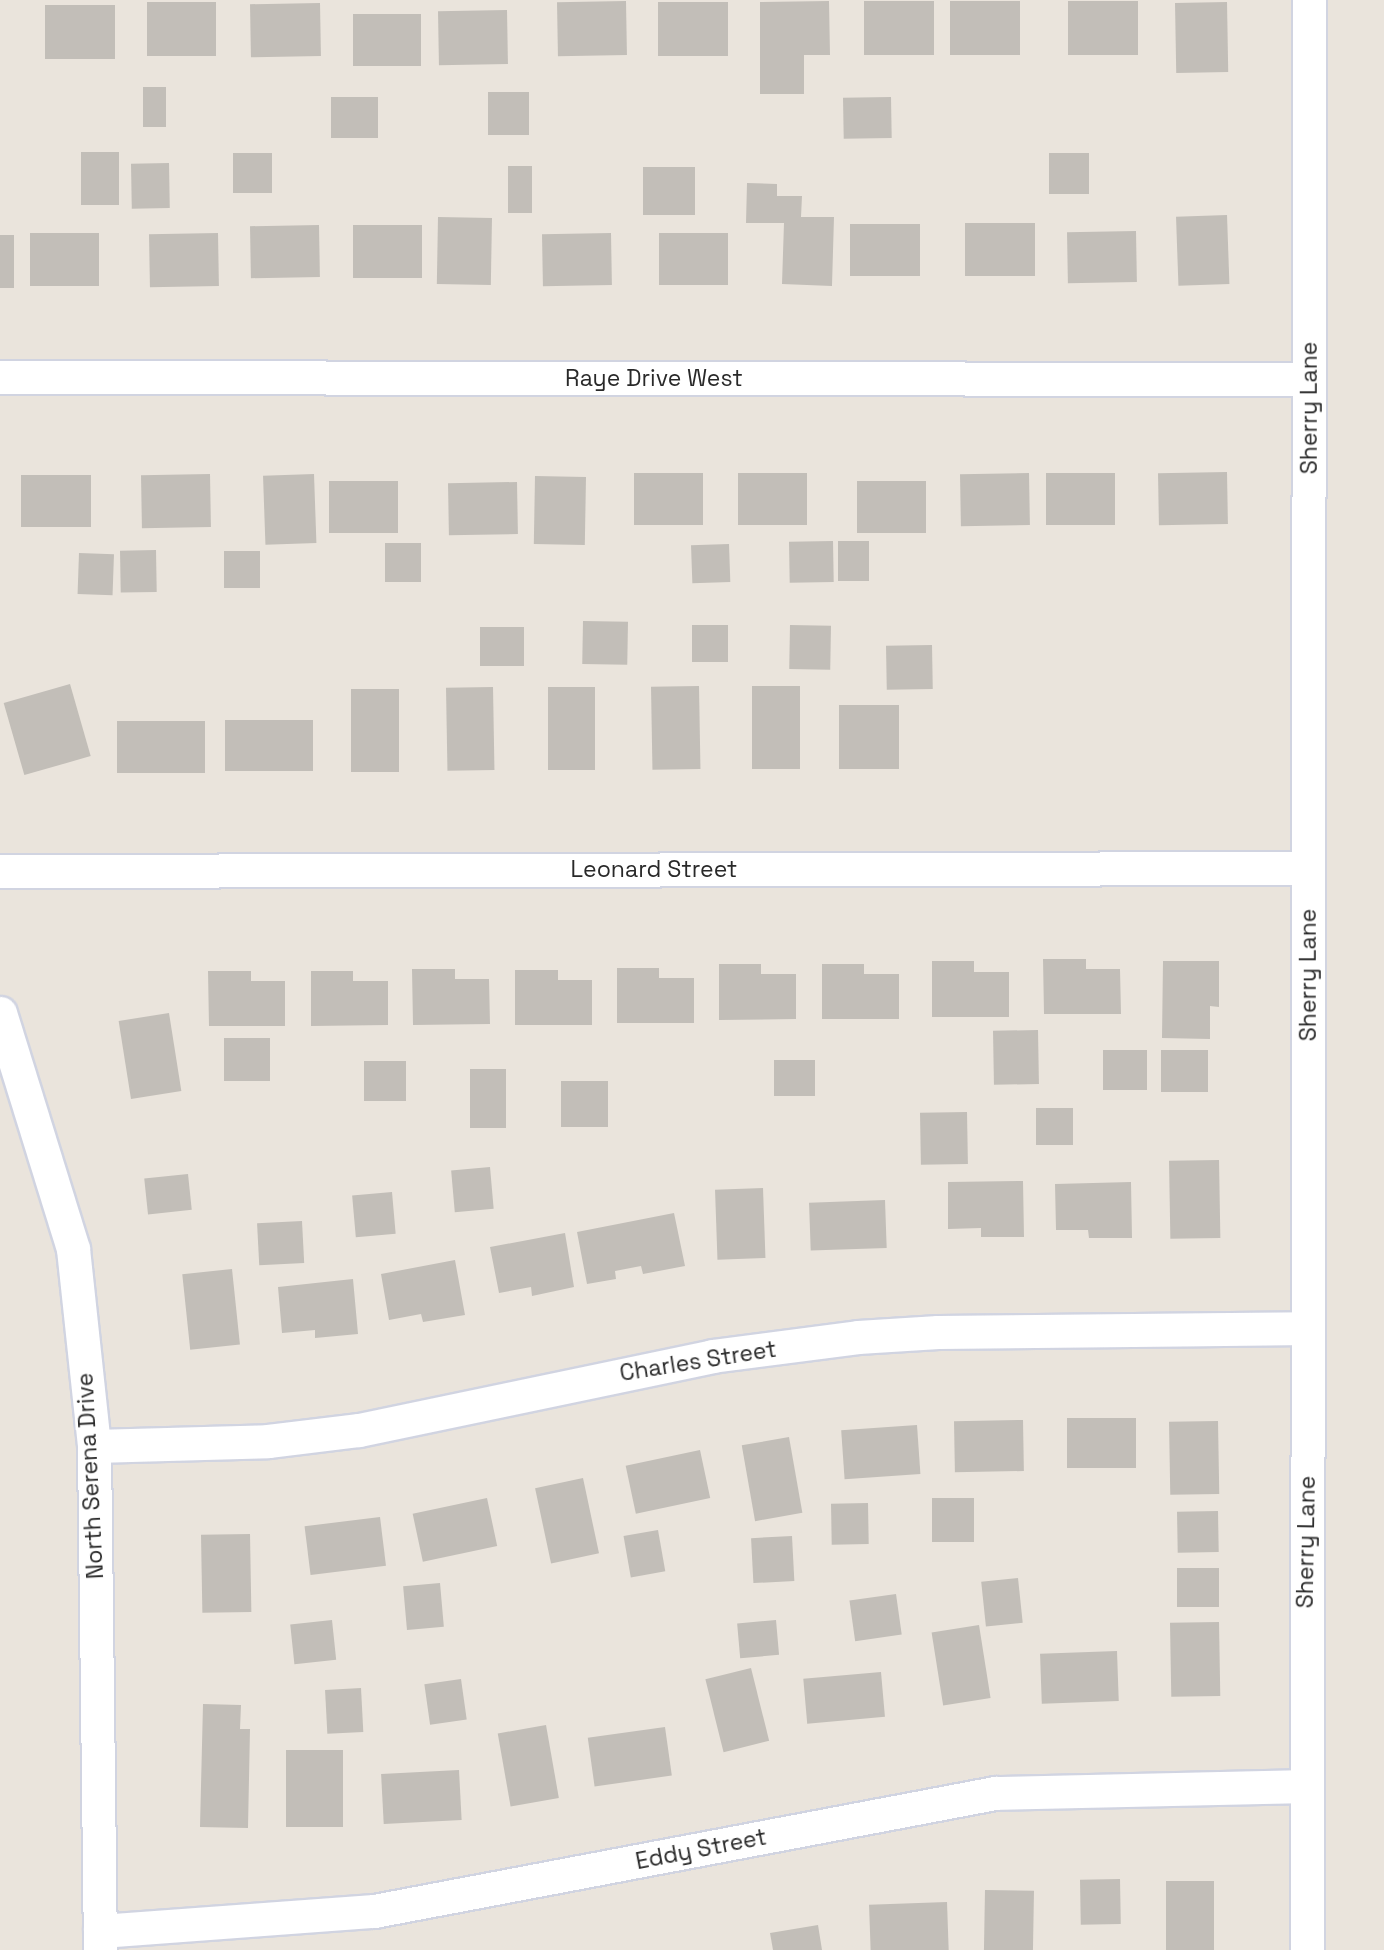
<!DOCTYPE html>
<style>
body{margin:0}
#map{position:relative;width:1384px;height:1950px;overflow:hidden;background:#eae4dc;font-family:"Space Grotesk",sans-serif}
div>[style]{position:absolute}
.building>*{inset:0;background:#c2beb8;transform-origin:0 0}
.roads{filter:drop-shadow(2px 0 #d1d4e1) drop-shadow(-2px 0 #d1d4e1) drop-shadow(0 2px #d1d4e1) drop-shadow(0 -2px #d1d4e1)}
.street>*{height:33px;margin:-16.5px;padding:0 16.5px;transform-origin:16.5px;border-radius:16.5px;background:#fff}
span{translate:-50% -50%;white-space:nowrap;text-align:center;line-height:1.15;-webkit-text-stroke:5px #fff;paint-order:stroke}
.street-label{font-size:23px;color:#292929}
</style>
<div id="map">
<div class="building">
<div style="left:626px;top:1px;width:54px;height:69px;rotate:89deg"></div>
<div style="clip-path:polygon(829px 1px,830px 55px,804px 55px,804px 94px,760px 94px,760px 2px)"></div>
<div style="left:934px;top:1px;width:54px;height:70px;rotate:90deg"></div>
<div style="left:1020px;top:1px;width:54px;height:70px;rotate:90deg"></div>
<div style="left:1138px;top:1px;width:54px;height:70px;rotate:90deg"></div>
<div style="left:147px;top:2px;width:69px;height:54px"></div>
<div style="left:658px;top:2px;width:70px;height:54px"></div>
<div style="left:1227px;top:2px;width:70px;height:52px;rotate:89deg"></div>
<div style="left:320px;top:3px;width:53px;height:70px;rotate:89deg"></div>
<div style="left:45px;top:5px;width:70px;height:54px"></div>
<div style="left:507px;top:10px;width:54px;height:69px;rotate:89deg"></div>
<div style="left:353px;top:14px;width:68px;height:52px"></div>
<div style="left:143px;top:87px;width:23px;height:40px"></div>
<div style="left:488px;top:92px;width:41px;height:43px"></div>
<div style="left:331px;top:97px;width:47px;height:41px"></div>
<div style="left:891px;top:97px;width:41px;height:48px;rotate:89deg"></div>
<div style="left:81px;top:152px;width:38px;height:53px"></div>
<div style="left:233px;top:153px;width:39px;height:40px"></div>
<div style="left:1049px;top:153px;width:40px;height:41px"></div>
<div style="left:169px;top:163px;width:45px;height:38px;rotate:89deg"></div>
<div style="left:508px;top:166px;width:24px;height:47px"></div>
<div style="left:643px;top:167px;width:52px;height:48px"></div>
<div style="clip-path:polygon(747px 183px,777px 184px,777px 196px,802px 196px,801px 217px,834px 217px,832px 286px,782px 284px,784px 223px,746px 223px)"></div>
<div style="left:1227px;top:215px;width:69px;height:51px;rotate:88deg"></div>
<div style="left:438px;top:217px;width:54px;height:67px;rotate:1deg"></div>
<div style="left:1035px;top:223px;width:53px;height:70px;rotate:90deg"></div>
<div style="left:920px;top:224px;width:52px;height:70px;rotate:90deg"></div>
<div style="left:319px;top:225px;width:52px;height:69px;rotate:89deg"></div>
<div style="left:422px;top:225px;width:53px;height:69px;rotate:90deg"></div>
<div style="left:1136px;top:231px;width:51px;height:69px;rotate:89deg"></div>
<div style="left:99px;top:233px;width:53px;height:69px;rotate:90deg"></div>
<div style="left:218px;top:233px;width:53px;height:69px;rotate:89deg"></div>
<div style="left:611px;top:233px;width:52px;height:69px;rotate:89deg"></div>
<div style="left:659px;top:233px;width:69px;height:52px"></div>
<div style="left:0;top:235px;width:14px;height:53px"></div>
<div style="left:1227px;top:472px;width:52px;height:69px;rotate:89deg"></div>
<div style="left:634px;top:473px;width:69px;height:52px"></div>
<div style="left:738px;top:473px;width:69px;height:52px"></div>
<div style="left:1029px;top:473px;width:52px;height:69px;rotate:89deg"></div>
<div style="left:1046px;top:473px;width:69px;height:52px"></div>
<div style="left:210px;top:474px;width:53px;height:69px;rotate:89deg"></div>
<div style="left:314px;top:474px;width:69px;height:51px;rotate:88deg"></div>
<div style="left:91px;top:475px;width:52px;height:70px;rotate:90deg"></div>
<div style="left:535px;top:476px;width:51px;height:68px;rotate:1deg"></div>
<div style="left:398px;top:481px;width:52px;height:69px;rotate:90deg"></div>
<div style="left:926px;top:481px;width:52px;height:69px;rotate:90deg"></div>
<div style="left:517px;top:482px;width:52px;height:69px;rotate:89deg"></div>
<div style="left:833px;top:541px;width:41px;height:44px;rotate:89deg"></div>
<div style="left:869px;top:541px;width:40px;height:31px;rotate:90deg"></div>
<div style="left:385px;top:543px;width:36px;height:39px"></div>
<div style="left:729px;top:544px;width:38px;height:38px;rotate:88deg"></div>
<div style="left:156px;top:550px;width:42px;height:36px;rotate:89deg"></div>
<div style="left:224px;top:551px;width:36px;height:37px"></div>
<div style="left:79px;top:553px;width:35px;height:41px;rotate:2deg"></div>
<div style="left:583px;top:621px;width:45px;height:43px;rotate:1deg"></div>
<div style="left:728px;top:625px;width:37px;height:36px;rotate:90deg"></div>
<div style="left:790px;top:625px;width:41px;height:44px;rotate:1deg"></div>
<div style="left:524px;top:627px;width:39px;height:44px;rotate:90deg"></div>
<div style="left:932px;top:645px;width:44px;height:46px;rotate:89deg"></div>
<div style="left:70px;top:684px;width:75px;height:69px;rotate:74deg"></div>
<div style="left:699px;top:686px;width:83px;height:48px;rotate:89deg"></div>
<div style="left:752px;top:686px;width:48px;height:83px"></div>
<div style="left:493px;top:687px;width:83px;height:47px;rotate:89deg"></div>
<div style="left:548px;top:687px;width:47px;height:83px"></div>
<div style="left:351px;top:689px;width:48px;height:83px"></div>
<div style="left:899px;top:705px;width:64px;height:60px;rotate:90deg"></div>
<div style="left:225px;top:720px;width:88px;height:51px"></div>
<div style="left:205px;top:721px;width:52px;height:88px;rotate:90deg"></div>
<div style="clip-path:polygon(1043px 959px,1086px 959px,1086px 969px,1120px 969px,1121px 1014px,1044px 1014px)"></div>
<div style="clip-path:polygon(932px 961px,974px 961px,974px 972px,1009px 972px,1009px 1017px,932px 1017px)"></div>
<div style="clip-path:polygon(1163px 961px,1219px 961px,1219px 1007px,1210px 1006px,1210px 1039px,1162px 1038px)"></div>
<div style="clip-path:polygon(719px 964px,761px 964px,761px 974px,796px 974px,796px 1019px,719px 1020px)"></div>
<div style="clip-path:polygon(822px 964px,864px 964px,864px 974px,899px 974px,899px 1019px,822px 1019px)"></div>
<div style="clip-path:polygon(617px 968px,659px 968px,659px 978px,694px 978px,694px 1023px,617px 1023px)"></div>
<div style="clip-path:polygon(412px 969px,455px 969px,455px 979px,489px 979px,490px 1024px,413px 1025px)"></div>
<div style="clip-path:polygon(515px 970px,558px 970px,558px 980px,592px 980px,592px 1025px,515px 1025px)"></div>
<div style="clip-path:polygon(208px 971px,251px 971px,251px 981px,285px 981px,285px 1026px,209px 1026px)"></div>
<div style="clip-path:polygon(311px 971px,353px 971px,353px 981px,388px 981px,388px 1025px,311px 1026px)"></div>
<div style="left:169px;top:1013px;width:79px;height:51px;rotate:81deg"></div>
<div style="left:1038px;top:1030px;width:54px;height:45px;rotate:89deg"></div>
<div style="left:270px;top:1038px;width:43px;height:46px;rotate:90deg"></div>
<div style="left:1103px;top:1050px;width:44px;height:40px"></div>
<div style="left:1161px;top:1050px;width:47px;height:42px"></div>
<div style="left:774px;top:1060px;width:41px;height:36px"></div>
<div style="left:364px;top:1061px;width:42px;height:40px"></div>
<div style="left:506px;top:1069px;width:59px;height:36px;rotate:90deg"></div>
<div style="left:608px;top:1081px;width:46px;height:47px;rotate:90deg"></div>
<div style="left:1073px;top:1108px;width:37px;height:37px;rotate:90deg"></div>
<div style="left:967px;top:1112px;width:52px;height:47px;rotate:89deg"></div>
<div style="left:1219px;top:1160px;width:78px;height:50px;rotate:89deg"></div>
<div style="left:490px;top:1167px;width:42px;height:39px;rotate:85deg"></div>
<div style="left:188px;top:1174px;width:36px;height:44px;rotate:84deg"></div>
<div style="clip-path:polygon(1023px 1181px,1024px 1237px,981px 1237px,981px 1228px,948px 1229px,948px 1182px)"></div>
<div style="clip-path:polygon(1131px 1182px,1132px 1238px,1089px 1238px,1088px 1230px,1056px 1230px,1055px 1184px)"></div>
<div style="left:763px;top:1188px;width:70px;height:48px;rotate:88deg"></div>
<div style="left:392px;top:1192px;width:42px;height:40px;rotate:85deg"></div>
<div style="left:885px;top:1200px;width:48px;height:76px;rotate:88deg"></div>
<div style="clip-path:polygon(674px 1213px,685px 1266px,643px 1274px,641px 1266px,615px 1271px,616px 1279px,587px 1284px,577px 1232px)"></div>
<div style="left:302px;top:1221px;width:42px;height:45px;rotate:87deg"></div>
<div style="clip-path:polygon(565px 1233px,574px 1287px,532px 1296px,531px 1287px,499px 1293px,490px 1247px)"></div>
<div style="clip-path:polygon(455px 1260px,465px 1315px,423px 1322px,421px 1314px,389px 1320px,381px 1274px)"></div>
<div style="left:232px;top:1269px;width:76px;height:50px;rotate:84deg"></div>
<div style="clip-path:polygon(353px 1279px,358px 1334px,315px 1338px,315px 1330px,282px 1333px,278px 1287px)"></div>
<div style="left:1136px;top:1418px;width:50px;height:69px;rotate:90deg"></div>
<div style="left:1023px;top:1420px;width:51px;height:69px;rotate:89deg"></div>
<div style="left:1218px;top:1421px;width:73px;height:49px;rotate:89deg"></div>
<div style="left:917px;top:1425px;width:49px;height:76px;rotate:86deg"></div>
<div style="left:789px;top:1437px;width:77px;height:48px;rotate:80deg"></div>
<div style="left:700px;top:1450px;width:49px;height:76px;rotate:78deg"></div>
<div style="left:583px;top:1478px;width:77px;height:49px;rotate:78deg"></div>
<div style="left:487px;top:1498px;width:49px;height:76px;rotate:78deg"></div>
<div style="left:974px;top:1498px;width:44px;height:42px;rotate:90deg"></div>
<div style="left:868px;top:1503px;width:41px;height:37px;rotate:89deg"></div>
<div style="left:1218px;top:1511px;width:41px;height:41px;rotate:89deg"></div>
<div style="left:380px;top:1517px;width:49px;height:76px;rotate:83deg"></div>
<div style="left:658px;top:1530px;width:42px;height:35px;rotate:80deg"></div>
<div style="left:250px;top:1534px;width:78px;height:49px;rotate:89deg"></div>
<div style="left:792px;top:1536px;width:45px;height:41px;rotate:87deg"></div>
<div style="left:1177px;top:1568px;width:42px;height:39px"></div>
<div style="left:1018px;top:1578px;width:45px;height:37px;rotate:84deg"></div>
<div style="left:440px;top:1583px;width:44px;height:37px;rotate:85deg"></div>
<div style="left:896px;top:1594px;width:41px;height:47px;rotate:82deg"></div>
<div style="left:332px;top:1620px;width:40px;height:42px;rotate:84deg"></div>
<div style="left:776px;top:1620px;width:35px;height:39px;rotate:85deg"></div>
<div style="left:1219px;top:1622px;width:74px;height:49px;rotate:89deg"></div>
<div style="left:979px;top:1625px;width:74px;height:48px;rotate:81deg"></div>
<div style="left:1117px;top:1651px;width:50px;height:77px;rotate:88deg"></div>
<div style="left:751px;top:1668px;width:75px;height:47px;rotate:76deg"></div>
<div style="left:881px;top:1672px;width:45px;height:78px;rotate:85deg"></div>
<div style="left:461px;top:1679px;width:41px;height:37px;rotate:82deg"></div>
<div style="left:361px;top:1688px;width:44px;height:36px;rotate:87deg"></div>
<div style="clip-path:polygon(203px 1704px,241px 1705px,240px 1729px,250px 1729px,248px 1828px,200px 1827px)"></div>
<div style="left:546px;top:1725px;width:74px;height:49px;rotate:80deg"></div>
<div style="left:665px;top:1727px;width:49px;height:78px;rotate:82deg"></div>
<div style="left:286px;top:1750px;width:57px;height:77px"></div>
<div style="left:459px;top:1770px;width:50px;height:78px;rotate:87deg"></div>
<div style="left:1120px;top:1879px;width:45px;height:40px;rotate:89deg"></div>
<div style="left:1166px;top:1881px;width:48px;height:69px"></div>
<div style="left:985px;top:1890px;width:49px;height:60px;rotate:1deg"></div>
<div style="left:947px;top:1902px;width:48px;height:78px;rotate:88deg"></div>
<div style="clip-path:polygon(818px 1925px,822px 1950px,773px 1950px,770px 1933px)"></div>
</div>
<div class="roads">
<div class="street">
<div style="left:0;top:377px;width:1309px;rotate:0.09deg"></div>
<div style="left:0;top:871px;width:1308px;rotate:-0.13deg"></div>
<div style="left:0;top:1013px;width:247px;rotate:72.8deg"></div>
<div style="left:73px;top:1249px;width:198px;rotate:83.9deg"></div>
<div style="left:94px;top:1446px;width:504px;rotate:89.32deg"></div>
<div style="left:94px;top:1446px;width:174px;rotate:-1.6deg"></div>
<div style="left:268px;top:1441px;width:92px;rotate:-6.9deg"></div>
<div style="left:359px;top:1430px;width:361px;rotate:-11.8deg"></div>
<div style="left:712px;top:1356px;width:147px;rotate:-7.4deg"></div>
<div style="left:858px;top:1337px;width:80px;rotate:-3.6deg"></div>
<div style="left:938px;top:1332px;width:370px;rotate:-0.6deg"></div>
<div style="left:100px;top:1931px;width:275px;rotate:-4.2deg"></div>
<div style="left:374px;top:1911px;width:632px;rotate:-10.76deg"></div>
<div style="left:995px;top:1793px;width:308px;rotate:-1.3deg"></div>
<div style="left:1307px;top:1950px;width:1950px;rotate:-89.94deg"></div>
</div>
</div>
<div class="street-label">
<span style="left:654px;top:378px">Raye Drive West</span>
<span style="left:1309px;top:408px;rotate:-90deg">Sherry Lane</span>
<span style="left:654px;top:869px">Leonard Street</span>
<span style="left:1308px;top:975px;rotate:-90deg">Sherry Lane</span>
<span style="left:698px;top:1361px;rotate:-9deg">Charles Street</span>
<span style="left:90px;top:1476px;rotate:-93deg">North Serena Drive</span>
<span style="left:1306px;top:1542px;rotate:-89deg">Sherry Lane</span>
<span style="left:701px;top:1849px;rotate:-11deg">Eddy Street</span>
</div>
</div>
